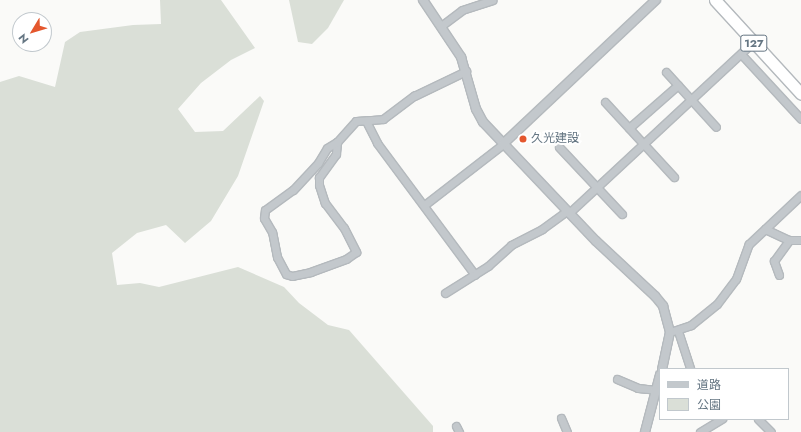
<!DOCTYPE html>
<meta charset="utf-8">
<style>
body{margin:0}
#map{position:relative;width:801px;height:432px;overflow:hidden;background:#fafaf8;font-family:Jost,"Noto Sans JP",sans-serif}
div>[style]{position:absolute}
.green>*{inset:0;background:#dadfd7}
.roads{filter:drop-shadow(1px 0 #b4b9bd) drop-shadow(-1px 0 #b4b9bd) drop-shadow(0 1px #b4b9bd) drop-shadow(0 -1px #b4b9bd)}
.minor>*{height:7px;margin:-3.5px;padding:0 3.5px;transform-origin:3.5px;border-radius:3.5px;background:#c3c8cc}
.tertiary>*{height:8px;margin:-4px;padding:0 4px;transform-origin:4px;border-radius:4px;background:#c3c8cc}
.trunk>*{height:11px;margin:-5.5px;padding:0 5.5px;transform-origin:5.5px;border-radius:5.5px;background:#fff}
.dots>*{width:11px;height:11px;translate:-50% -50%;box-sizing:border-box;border:2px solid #fff;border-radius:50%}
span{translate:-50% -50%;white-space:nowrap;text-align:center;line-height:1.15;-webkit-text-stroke:4px #fff;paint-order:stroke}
.shield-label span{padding:1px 3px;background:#fff;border:1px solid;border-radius:3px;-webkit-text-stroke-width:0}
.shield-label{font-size:11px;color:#657683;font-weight:700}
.poi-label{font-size:12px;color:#657683}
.left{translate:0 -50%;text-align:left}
.legend{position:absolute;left:659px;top:368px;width:130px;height:52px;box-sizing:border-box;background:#fff;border:1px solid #c1c8cd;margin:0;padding:5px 7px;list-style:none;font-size:12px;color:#657683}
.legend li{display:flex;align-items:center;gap:8px;height:20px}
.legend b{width:20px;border:1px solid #c1c8cd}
.north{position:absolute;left:12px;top:12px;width:40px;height:40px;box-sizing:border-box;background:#fff;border:1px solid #c1c8cd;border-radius:50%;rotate:232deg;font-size:11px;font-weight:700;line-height:16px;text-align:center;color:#657683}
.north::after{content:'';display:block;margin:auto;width:14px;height:18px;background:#e4572e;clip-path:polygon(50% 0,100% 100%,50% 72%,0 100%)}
</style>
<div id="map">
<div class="green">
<div style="clip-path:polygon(160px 0,221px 0,255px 48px,231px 60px,201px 83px,178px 109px,195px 132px,223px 131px,260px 96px,264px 101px,238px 176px,211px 221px,185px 243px,166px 225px,137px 233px,112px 253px,117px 285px,140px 283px,159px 287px,238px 267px,284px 287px,299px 303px,328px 325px,349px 330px,433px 426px,433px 432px,0 432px,0 82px,19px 76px,55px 87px,65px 42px,80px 32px,133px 25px,161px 24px)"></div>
<div style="clip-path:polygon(289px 0,344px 0,328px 28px,312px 44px,298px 42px)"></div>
</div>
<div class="roads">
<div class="minor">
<div style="left:441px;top:26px;width:26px;rotate:-37deg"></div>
<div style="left:462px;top:10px;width:32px;rotate:-18deg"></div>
<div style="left:741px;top:54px;width:88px;rotate:47.3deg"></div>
<div style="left:666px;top:72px;width:74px;rotate:47.7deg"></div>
<div style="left:605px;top:102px;width:102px;rotate:47.4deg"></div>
<div style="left:366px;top:121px;width:25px;rotate:63deg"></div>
<div style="left:377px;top:143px;width:164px;rotate:53.4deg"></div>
<div style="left:629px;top:128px;width:65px;rotate:-41.3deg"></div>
<div style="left:337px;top:142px;width:12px;rotate:95deg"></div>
<div style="left:336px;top:154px;width:29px;rotate:126deg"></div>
<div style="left:319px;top:177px;width:8px;rotate:90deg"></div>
<div style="left:319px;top:185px;width:19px;rotate:72deg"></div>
<div style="left:325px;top:203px;width:31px;rotate:53deg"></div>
<div style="left:344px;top:228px;width:27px;rotate:63deg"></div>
<div style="left:356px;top:252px;width:12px;rotate:145deg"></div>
<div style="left:346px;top:259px;width:37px;rotate:160deg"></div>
<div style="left:311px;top:272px;width:19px;rotate:168deg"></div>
<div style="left:292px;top:276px;width:6px;rotate:-162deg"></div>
<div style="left:286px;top:274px;width:19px;rotate:-118deg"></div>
<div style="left:277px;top:257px;width:25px;rotate:-101deg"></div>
<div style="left:272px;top:232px;width:16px;rotate:-120deg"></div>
<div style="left:264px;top:218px;width:8px;rotate:-83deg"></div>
<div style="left:265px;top:210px;width:34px;rotate:-36deg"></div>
<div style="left:293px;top:190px;width:37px;rotate:-47deg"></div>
<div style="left:318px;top:163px;width:17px;rotate:-59deg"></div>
<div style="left:327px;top:148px;width:12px;rotate:-31deg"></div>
<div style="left:337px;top:142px;width:28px;rotate:-48deg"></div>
<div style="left:356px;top:121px;width:27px;rotate:-4deg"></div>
<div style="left:383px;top:119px;width:39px;rotate:-37deg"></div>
<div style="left:414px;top:96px;width:58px;rotate:-25.7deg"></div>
<div style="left:559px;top:147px;width:92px;rotate:46.8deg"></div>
<div style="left:427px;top:203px;width:96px;rotate:-37.8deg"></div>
<div style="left:569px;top:213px;width:251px;rotate:-42.9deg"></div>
<div style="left:765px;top:229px;width:26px;rotate:25deg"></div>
<div style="left:789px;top:240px;width:12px"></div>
<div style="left:779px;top:275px;width:15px;rotate:-110deg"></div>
<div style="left:774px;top:261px;width:26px;rotate:-54deg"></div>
<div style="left:445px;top:293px;width:51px;rotate:-32.1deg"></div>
<div style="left:488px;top:266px;width:31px;rotate:-42deg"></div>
<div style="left:511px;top:245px;width:35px;rotate:-27deg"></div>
<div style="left:542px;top:229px;width:31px;rotate:-36deg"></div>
<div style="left:678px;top:331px;width:40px;rotate:72deg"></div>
<div style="left:670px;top:332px;width:22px;rotate:-18deg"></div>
<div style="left:691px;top:325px;width:33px;rotate:-39deg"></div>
<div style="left:717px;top:304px;width:31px;rotate:-53deg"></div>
<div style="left:736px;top:279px;width:37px;rotate:-70deg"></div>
<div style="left:749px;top:244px;width:71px;rotate:-43.3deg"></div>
<div style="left:617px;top:379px;width:23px;rotate:23deg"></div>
<div style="left:638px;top:388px;width:18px;rotate:6deg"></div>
<div style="left:561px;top:418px;width:15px;rotate:67deg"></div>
<div style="left:758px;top:419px;width:18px;rotate:45deg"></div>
<div style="left:456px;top:426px;width:7px;rotate:63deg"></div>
<div style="left:700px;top:432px;width:26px;rotate:-31deg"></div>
</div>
<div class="tertiary">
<div style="left:423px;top:0;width:69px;rotate:56.3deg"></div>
<div style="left:461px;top:57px;width:54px;rotate:73.9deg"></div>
<div style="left:476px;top:109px;width:15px;rotate:62deg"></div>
<div style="left:483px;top:122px;width:164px;rotate:46.5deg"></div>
<div style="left:596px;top:241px;width:81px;rotate:43deg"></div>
<div style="left:655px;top:296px;width:13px;rotate:51deg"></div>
<div style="left:663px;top:306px;width:27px;rotate:75deg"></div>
<div style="left:670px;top:332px;width:38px;rotate:102deg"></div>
<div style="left:503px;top:144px;width:210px;rotate:-43.3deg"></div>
<div style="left:645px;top:432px;width:59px;rotate:-75.3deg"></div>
</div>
<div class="trunk">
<div style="left:715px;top:0;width:127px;rotate:47.5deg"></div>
</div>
</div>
<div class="dots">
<div style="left:523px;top:139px;background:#e4572e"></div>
</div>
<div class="shield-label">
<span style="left:754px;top:43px">127</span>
</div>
<div class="poi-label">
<span class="left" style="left:531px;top:139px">久光建設</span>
</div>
<ul class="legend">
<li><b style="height:5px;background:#c3c8cc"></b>道路</li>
<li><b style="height:11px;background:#dadfd7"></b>公園</li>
</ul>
<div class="north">N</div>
</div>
